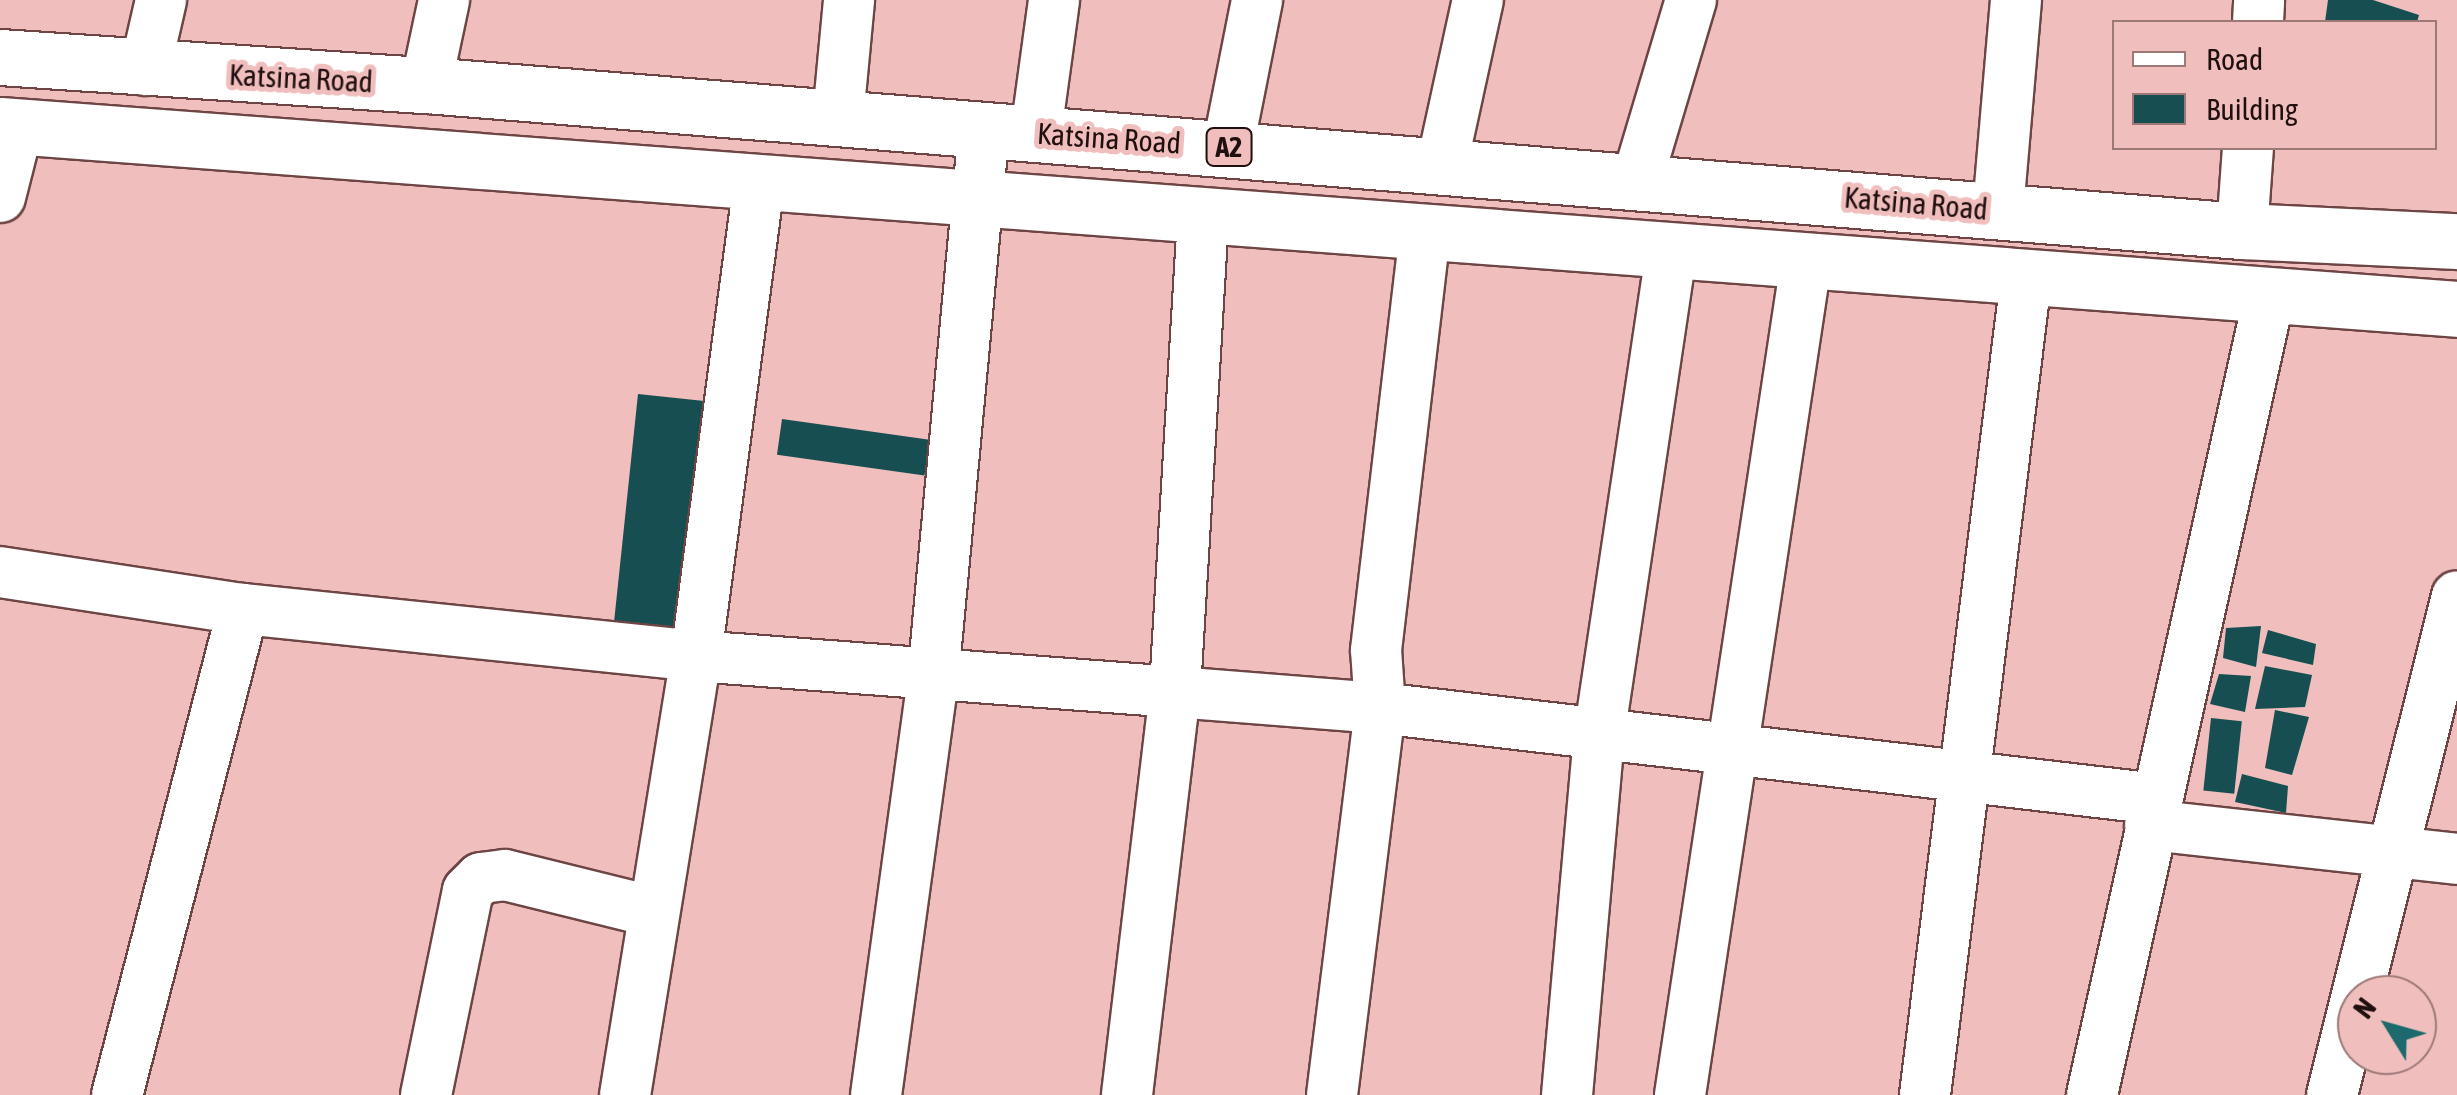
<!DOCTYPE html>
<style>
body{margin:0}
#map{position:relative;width:2457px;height:1095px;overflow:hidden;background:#efbebd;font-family:"Asap Condensed",sans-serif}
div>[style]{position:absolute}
.building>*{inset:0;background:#174e51;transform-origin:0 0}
.roads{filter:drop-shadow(2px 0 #6d4544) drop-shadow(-2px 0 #6d4544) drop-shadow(0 2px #6d4544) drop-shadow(0 -2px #6d4544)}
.minor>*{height:50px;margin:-25px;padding:0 25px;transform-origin:25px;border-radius:25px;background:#fff}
.highway>*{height:55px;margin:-27.5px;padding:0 27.5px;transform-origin:27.5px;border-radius:27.5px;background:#fff}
span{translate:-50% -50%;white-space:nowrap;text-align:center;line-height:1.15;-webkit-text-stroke:10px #efbebd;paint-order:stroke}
.shield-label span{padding:2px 8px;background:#efbebd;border:2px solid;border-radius:8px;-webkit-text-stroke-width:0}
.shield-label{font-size:28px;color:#200f0f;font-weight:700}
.street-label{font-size:30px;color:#200f0f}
.legend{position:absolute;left:2112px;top:20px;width:325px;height:130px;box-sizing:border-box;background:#efbebd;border:2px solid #9c7877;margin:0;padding:12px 18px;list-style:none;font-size:30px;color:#200f0f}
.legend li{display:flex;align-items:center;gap:20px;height:50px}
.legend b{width:50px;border:2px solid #9c7877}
.north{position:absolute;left:2337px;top:975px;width:100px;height:100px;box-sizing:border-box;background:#efbebd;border:2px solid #9c7877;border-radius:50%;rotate:307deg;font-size:28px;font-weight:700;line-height:40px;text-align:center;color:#200f0f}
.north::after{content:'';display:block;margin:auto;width:35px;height:45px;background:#1d6a6e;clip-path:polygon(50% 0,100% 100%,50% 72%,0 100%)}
</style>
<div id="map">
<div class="building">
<div style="clip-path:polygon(2328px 0,2373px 0,2419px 15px,2417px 22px,2325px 22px)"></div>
<div style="left:638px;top:394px;width:69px;height:230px;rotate:6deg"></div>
<div style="left:782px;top:419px;width:149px;height:36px;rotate:8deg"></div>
<div style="clip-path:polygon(2261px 626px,2256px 667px,2223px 658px,2226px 628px)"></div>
<div style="clip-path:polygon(2268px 630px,2316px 644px,2313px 665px,2262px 653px)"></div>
<div style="clip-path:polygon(2265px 666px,2312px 675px,2305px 707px,2255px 709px)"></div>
<div style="clip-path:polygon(2219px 674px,2251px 676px,2245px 712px,2210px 704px)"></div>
<div style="clip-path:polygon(2275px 710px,2309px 717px,2292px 775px,2265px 768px)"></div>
<div style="left:2211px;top:718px;width:31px;height:73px;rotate:6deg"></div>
<div style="clip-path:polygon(2242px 774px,2288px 786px,2286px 813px,2235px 802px)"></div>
</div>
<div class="roads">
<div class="minor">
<div style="left:2258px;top:22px;width:22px;rotate:-87deg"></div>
<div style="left:145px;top:70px;width:72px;rotate:-77.1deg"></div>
<div style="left:426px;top:85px;width:87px;rotate:-78deg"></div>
<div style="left:838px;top:117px;width:118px;rotate:-84.6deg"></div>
<div style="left:1036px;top:132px;width:133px;rotate:-82.2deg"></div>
<div style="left:1228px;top:147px;width:150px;rotate:-78.8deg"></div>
<div style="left:1441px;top:169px;width:173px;rotate:-77.7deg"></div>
<div style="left:1637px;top:181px;width:189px;rotate:-73.4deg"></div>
<div style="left:0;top:197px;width:73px;rotate:-75.8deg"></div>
<div style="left:1998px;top:210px;width:211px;rotate:-85.1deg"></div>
<div style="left:1203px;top:218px;width:475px;rotate:93.4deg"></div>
<div style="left:1175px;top:692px;width:206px;rotate:4.5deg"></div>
<div style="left:1380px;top:708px;width:782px;rotate:6.68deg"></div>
<div style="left:2242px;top:231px;width:83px;rotate:-85.9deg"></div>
<div style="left:0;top:572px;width:246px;rotate:8.7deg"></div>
<div style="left:243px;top:609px;width:502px;rotate:104.53deg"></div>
<div style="left:243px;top:609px;width:455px;rotate:5.9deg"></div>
<div style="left:696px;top:656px;width:478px;rotate:-82.4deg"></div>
<div style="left:2150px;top:825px;width:309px;rotate:6.3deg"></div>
<div style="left:426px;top:1095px;width:208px;rotate:-78.4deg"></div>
<div style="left:468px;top:891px;width:18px;rotate:-45deg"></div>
<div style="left:481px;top:878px;width:24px;rotate:-7deg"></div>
<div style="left:505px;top:875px;width:150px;rotate:13.9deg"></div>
<div style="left:625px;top:1095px;width:445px;rotate:-80.8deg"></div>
<div style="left:696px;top:656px;width:480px;rotate:4.3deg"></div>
<div style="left:1175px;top:692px;width:406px;rotate:96.8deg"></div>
<div style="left:876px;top:1095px;width:421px;rotate:-82.2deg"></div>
<div style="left:933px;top:678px;width:551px;rotate:-84.69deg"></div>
<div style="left:1332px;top:1095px;width:390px;rotate:-82.9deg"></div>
<div style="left:1380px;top:708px;width:58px;rotate:-93.9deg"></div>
<div style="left:1376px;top:650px;width:422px;rotate:-83.3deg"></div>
<div style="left:1567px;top:1095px;width:360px;rotate:-84.9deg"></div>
<div style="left:1599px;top:736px;width:487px;rotate:-81.5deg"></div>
<div style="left:1680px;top:1095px;width:841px;rotate:-81.39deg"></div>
<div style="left:1925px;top:1095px;width:822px;rotate:-82.94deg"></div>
<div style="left:2092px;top:1095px;width:817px;rotate:-77.49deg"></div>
<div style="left:2332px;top:1095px;width:514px;rotate:-75.94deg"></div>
</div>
<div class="highway">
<div style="left:0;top:57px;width:427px;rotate:3.8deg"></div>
<div style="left:426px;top:85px;width:1822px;rotate:4.6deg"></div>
<div style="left:2242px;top:231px;width:215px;rotate:2.7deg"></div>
<div style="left:0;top:125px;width:2464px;rotate:4.28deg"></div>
</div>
</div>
<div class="shield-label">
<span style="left:1229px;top:147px">A2</span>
</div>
<div class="street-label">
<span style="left:301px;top:78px;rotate:3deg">Katsina Road</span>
<span style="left:1109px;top:138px;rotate:4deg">Katsina Road</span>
<span style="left:1916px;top:203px;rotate:5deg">Katsina Road</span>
</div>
<ul class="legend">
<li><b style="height:12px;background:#fff"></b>Road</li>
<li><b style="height:28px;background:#174e51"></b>Building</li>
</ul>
<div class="north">N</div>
</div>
